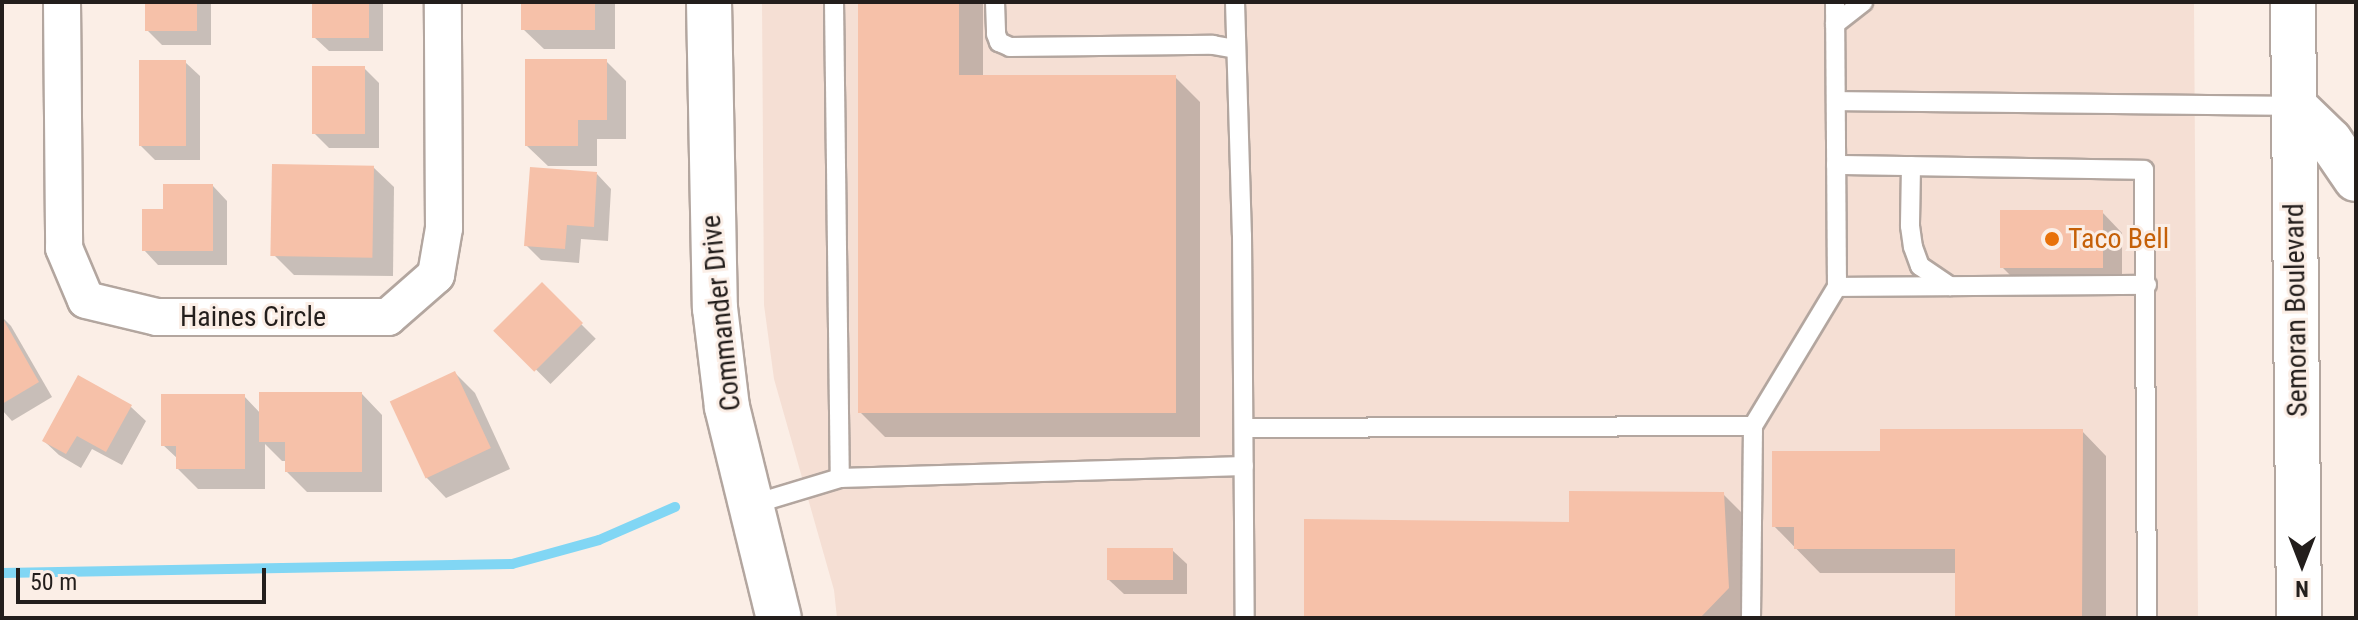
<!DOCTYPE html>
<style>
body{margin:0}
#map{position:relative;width:2358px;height:620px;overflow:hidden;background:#fbeee6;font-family:"Roboto Condensed",sans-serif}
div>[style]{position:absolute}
.built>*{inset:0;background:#f5dfd4}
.shadow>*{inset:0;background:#0003;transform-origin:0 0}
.stream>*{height:10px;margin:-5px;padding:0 5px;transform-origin:5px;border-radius:5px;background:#81d6f4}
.building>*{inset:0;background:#f6c1a9;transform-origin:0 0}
.roads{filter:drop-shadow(2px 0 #b3a69f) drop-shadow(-2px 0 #b3a69f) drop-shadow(0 2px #b3a69f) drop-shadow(0 -2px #b3a69f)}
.lane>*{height:18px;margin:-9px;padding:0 9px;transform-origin:9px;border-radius:9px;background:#fff}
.street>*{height:36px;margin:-18px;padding:0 18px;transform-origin:18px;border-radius:18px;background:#fff}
.secondary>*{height:44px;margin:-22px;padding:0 22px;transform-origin:22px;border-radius:22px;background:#fff}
.primary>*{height:44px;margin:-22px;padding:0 22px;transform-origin:22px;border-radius:22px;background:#fff}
.dots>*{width:22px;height:22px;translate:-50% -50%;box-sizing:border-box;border:4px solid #fbeee6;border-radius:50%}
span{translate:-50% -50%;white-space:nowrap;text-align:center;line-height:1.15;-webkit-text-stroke:6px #fbeee6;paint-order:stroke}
.food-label{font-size:28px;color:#c56008}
.left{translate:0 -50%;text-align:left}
.street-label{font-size:28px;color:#231e1c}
.frame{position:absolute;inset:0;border:4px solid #231e1c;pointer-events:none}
.north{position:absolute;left:2262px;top:524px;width:80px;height:80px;-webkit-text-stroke:6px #fbeee6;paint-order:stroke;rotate:180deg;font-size:22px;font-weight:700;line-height:32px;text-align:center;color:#231e1c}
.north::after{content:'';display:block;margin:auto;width:28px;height:36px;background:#231e1c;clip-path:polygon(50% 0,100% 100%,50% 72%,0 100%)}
.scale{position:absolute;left:16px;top:568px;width:250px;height:36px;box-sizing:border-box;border:4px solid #231e1c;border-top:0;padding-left:10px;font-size:24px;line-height:28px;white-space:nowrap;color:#231e1c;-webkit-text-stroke:6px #fbeee6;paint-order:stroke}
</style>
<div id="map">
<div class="built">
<div style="clip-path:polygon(762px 2px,2194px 2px,2198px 618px,837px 618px,834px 590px,774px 379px,764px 305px)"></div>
</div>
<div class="shadow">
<div style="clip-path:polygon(147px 2px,211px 2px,211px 45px,162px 45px,147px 30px)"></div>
<div style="clip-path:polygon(314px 2px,383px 2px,383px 51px,329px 51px,314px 37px)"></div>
<div style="clip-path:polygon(523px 2px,615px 2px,615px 49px,544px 49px,523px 29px)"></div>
<div style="clip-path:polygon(860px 2px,983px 2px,983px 77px,1175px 77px,1200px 102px,1200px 437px,885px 437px,860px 412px)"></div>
<div style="clip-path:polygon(606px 61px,626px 81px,626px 139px,597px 139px,597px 166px,548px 166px,527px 146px)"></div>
<div style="clip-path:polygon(185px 62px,200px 76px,200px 160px,155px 160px,141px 146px)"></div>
<div style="clip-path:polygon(364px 68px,379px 83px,379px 148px,329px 148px,314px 133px)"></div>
<div style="clip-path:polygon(2px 131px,3px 131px,2px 198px)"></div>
<div style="clip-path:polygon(373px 167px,394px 187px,393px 276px,294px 275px,274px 255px)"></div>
<div style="clip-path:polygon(597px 174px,611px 189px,608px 241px,581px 239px,579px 263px,541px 260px,526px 245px)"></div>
<div style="clip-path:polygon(213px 186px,227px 201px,227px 265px,158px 265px,144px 250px,165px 211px)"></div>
<div style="clip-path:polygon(2102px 212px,2122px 233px,2122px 288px,2023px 288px,2002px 267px)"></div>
<div style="left:2px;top:230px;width:1px;height:80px;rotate:45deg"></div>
<div style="left:542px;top:285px;width:76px;height:64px;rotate:45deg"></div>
<div style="clip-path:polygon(2px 317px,11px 326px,52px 397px,12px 421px,2px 410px)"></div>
<div style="clip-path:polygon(455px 373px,475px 393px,510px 469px,446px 498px,426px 477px,392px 402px)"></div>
<div style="clip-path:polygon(79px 378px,131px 407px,146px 421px,122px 465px,92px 449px,81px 468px,59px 455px,44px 441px)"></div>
<div style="clip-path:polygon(362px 394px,382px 415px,382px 492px,307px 492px,286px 471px,286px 461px,282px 461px,265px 444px,265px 489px,198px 489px,178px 469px,178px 459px,163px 445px,244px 396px,261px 414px)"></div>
<div style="clip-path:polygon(2082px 431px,2106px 456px,2106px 618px,1957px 618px,1957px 573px,1820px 573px,1774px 526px,1882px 453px)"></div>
<div style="clip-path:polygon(1723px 494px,1748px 519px,1748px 618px,1306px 618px,1571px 524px)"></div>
<div style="clip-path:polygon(1172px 550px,1187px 564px,1187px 594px,1124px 594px,1109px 580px)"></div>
</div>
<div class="stream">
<div style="left:2px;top:573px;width:510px;rotate:-1.01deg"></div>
<div style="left:512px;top:564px;width:90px;rotate:-15.4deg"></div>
<div style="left:599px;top:540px;width:83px;rotate:-23.5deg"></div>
</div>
<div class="building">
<div style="left:145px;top:2px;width:52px;height:29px"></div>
<div style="left:312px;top:2px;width:57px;height:36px"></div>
<div style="left:521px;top:2px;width:74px;height:28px"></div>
<div style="clip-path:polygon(858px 2px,959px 2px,959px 75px,1176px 75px,1176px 413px,858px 413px)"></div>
<div style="clip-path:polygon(525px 59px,607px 59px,607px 120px,578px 120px,578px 146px,525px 146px)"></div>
<div style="left:139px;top:60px;width:47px;height:86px"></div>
<div style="left:312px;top:66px;width:53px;height:68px"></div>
<div style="left:272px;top:164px;width:102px;height:92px;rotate:1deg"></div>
<div style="clip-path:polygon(530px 167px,597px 172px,594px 227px,567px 225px,565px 249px,524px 246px)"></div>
<div style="clip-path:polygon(163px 184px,213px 184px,213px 251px,142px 251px,142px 209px,163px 209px)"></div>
<div style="left:2000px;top:210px;width:103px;height:58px"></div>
<div style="left:542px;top:282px;width:58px;height:69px;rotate:45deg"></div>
<div style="clip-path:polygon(2px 317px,39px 382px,2px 404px)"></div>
<div style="left:455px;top:371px;width:85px;height:72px;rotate:65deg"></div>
<div style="clip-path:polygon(78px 375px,132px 405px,106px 452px,77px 436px,66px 454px,42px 441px)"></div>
<div style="clip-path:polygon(259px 392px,362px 392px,362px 472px,285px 472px,285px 442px,259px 442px)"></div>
<div style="clip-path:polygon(161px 394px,245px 394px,245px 469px,176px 469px,176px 446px,161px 446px)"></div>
<div style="clip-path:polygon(1880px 429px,2083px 429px,2082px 618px,1955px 618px,1955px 549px,1794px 549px,1794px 527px,1772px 527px,1772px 451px,1880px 451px)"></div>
<div style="clip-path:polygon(1569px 491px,1724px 492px,1729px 588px,1700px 618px,1304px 618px,1304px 519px,1569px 522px)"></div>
<div style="left:1107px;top:548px;width:66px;height:32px"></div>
</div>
<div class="roads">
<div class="lane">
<div style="left:834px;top:2px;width:476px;rotate:89.3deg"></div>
<div style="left:995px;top:2px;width:32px;rotate:88deg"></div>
<div style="left:996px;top:34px;width:9px;rotate:69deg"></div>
<div style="left:999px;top:42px;width:12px;rotate:24deg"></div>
<div style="left:1010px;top:47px;width:203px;rotate:-0.6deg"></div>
<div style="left:1213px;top:45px;width:23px;rotate:10deg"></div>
<div style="left:1235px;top:2px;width:233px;rotate:88.3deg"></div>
<div style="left:1242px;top:235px;width:383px;rotate:89.6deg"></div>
<div style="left:1835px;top:24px;width:36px;rotate:-38deg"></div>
<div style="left:1836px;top:101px;width:458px;rotate:0.6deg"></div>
<div style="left:1836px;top:165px;width:308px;rotate:0.9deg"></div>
<div style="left:2144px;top:170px;width:448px;rotate:89.6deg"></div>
<div style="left:1911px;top:166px;width:60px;rotate:91deg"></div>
<div style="left:1910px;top:226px;width:21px;rotate:82deg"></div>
<div style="left:1913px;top:247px;width:20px;rotate:70deg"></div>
<div style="left:1920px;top:266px;width:36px;rotate:34deg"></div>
<div style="left:1837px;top:287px;width:310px;rotate:-0.4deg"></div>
<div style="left:1244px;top:428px;width:509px;rotate:-0.23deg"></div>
<div style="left:754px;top:504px;width:90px;rotate:-16.8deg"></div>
<div style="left:840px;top:478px;width:404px;rotate:-1.7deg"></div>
<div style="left:1751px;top:618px;width:192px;rotate:-89.4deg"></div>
<div style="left:1753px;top:426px;width:162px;rotate:-58.9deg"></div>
<div style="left:1837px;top:287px;width:285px;rotate:-90.4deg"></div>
</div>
<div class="street">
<div style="left:62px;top:2px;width:246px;rotate:89.5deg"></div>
<div style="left:64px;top:248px;width:56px;rotate:67.1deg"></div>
<div style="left:86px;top:300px;width:73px;rotate:13.5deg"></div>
<div style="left:157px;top:317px;width:231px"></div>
<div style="left:388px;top:317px;width:64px;rotate:-41.2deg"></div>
<div style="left:436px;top:275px;width:48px;rotate:-80.3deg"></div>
<div style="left:444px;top:228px;width:226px;rotate:-90.3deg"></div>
</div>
<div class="secondary">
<div style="left:709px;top:2px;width:306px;rotate:88.9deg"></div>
<div style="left:715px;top:308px;width:100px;rotate:83.1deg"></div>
<div style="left:727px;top:407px;width:217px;rotate:76.2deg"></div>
</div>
<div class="primary">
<div style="left:2293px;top:2px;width:616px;rotate:89.44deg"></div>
<div style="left:2294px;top:106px;width:50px;rotate:44.2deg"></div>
<div style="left:2330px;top:141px;width:46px;rotate:55.6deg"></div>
</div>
</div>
<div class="dots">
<div style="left:2052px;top:239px;background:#e8710a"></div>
</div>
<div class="food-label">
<span class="left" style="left:2068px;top:239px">Taco Bell</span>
</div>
<div class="street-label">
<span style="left:2296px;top:310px;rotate:-91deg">Semoran Boulevard</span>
<span style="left:721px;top:313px;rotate:-96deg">Commander Drive</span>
<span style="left:253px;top:317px">Haines Circle</span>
</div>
<div class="frame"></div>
<div class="north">N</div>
<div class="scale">50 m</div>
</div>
